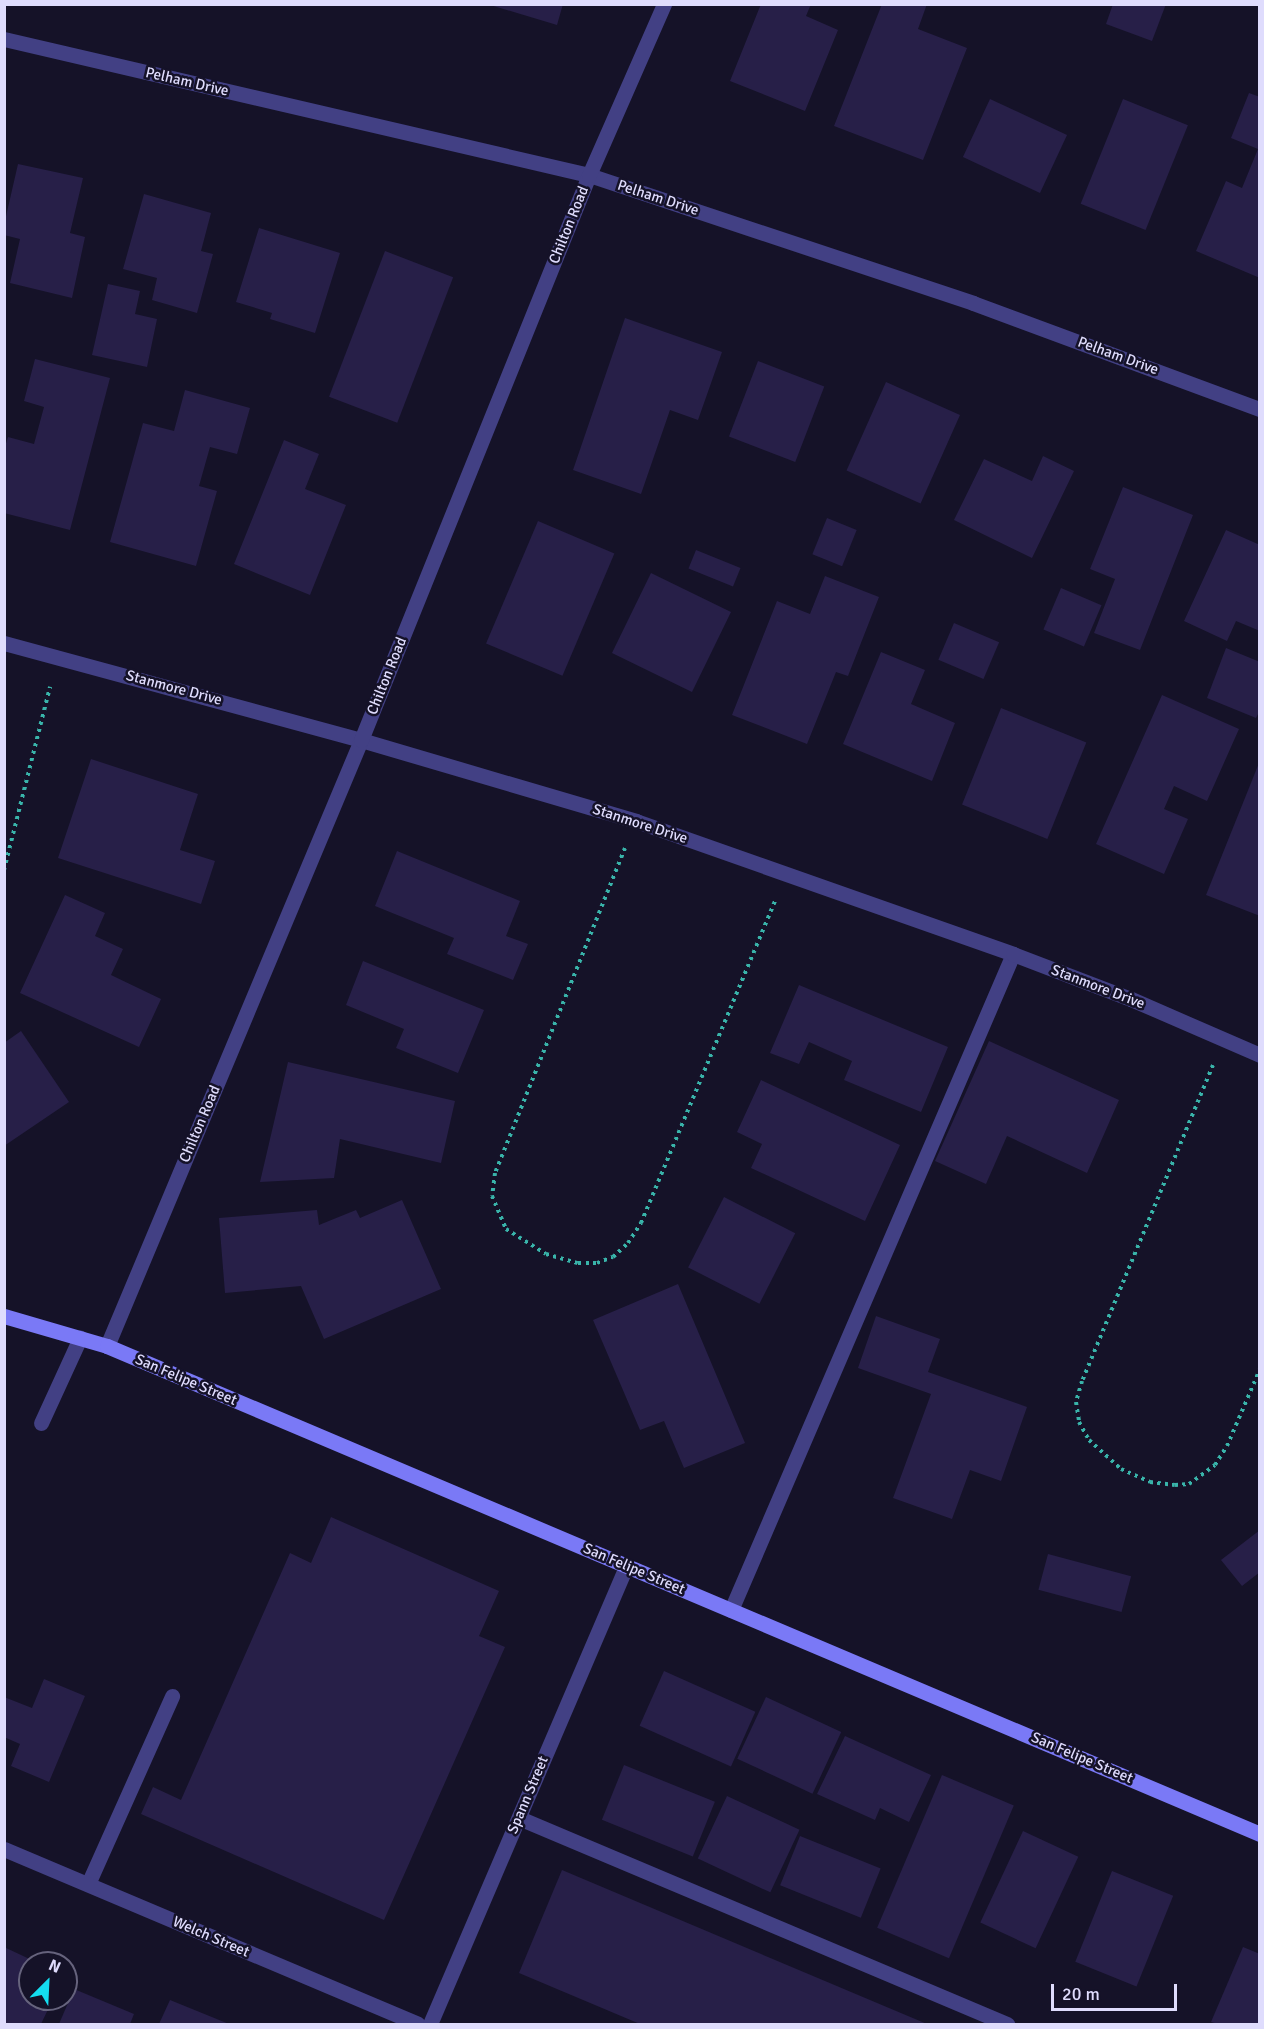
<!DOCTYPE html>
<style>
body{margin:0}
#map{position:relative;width:1264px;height:2029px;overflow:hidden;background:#151228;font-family:Signika,sans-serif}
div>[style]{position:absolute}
.building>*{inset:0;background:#271f48;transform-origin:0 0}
.path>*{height:4px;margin-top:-2px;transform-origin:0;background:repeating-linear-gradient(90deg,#39b4aa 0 3px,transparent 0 7.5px)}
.lane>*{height:15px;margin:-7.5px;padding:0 7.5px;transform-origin:7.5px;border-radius:7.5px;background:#424084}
.street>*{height:15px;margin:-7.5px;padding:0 7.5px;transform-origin:7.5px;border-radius:7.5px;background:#424084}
.secondary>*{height:15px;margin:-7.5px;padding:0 7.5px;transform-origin:7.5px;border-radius:7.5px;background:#7a79f6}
span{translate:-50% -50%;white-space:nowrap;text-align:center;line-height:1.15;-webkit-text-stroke:5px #151228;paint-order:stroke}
.street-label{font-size:15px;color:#dfdcfd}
.frame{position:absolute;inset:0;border:6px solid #dfdcfd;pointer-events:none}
.north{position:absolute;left:18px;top:1951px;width:60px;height:60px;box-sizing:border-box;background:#151228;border:2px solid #66637d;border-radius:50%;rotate:24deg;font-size:16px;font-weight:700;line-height:24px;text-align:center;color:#dfdcfd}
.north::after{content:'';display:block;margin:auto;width:21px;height:27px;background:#14ddf0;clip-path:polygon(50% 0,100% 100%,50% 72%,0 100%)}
.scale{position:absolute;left:1051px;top:1984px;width:126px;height:27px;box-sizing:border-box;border:3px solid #dfdcfd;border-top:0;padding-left:8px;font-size:18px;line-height:21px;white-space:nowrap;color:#dfdcfd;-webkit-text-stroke:4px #151228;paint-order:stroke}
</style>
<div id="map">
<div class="building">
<div style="clip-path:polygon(487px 4px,563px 4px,557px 25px)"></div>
<div style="clip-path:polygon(761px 4px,811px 4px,806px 16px,838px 30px,805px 111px,730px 81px)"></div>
<div style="clip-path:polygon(882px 4px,927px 4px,918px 29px,967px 48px,923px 160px,834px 126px)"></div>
<div style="clip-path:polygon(1113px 4px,1166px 4px,1152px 41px,1106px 24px)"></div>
<div style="clip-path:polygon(1249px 93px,1260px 97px,1260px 278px,1196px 251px,1226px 181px,1242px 188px,1258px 149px,1231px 138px)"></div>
<div style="left:990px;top:99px;width:85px;height:64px;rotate:25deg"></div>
<div style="left:1123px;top:99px;width:70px;height:113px;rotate:22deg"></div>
<div style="clip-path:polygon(18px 164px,83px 178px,70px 233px,85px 237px,72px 298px,10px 283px,20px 239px,4px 235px,4px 225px)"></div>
<div style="clip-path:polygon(144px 194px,211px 213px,201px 251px,213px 254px,197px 313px,152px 300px,157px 278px,123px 269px)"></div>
<div style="clip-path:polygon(259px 228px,340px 253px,315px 333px,270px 319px,272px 313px,236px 302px)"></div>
<div style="left:385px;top:251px;width:73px;height:156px;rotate:21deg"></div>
<div style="clip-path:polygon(108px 284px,140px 291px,135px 314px,157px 319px,147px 367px,92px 355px)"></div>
<div style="clip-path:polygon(625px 318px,722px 352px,698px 420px,670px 410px,641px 494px,573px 470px)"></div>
<div style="clip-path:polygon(35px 359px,110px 378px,70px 530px,4px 513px,4px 450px,8px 437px,34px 444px,44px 407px,24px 401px)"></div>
<div style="left:758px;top:361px;width:71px;height:81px;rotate:21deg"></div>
<div style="left:886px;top:382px;width:81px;height:97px;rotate:24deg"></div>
<div style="clip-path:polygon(185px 390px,250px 408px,237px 454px,210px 447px,199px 486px,217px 491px,196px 566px,110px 542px,143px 423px,174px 431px)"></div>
<div style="clip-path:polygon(284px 440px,319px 454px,305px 489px,346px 505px,310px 595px,234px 564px)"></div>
<div style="clip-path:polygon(1043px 456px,1074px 471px,1032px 558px,954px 520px,984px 459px,1032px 481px)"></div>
<div style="clip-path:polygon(1123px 487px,1193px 515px,1140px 650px,1094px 633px,1115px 579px,1090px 569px)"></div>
<div style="left:827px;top:518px;width:32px;height:39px;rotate:22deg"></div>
<div style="left:538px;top:521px;width:83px;height:133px;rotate:23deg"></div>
<div style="clip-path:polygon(1226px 530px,1260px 545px,1260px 631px,1236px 621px,1227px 641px,1184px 621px)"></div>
<div style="left:696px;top:550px;width:48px;height:20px;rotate:22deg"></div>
<div style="left:651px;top:573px;width:89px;height:89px;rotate:26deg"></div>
<div style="clip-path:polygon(825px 576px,879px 597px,848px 676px,836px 672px,807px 744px,732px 715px,777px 601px,810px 614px)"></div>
<div style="left:1061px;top:588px;width:44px;height:45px;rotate:23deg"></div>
<div style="left:954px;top:623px;width:49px;height:40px;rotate:23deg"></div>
<div style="clip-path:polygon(1226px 648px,1260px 662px,1260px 710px,1256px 718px,1207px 698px)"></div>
<div style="clip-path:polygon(881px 652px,925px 670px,911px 704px,955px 723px,932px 781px,843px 744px)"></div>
<div style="clip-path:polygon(1162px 695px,1239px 729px,1207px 801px,1174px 786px,1164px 809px,1188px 819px,1164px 874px,1096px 844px)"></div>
<div style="left:1001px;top:708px;width:92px;height:104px;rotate:22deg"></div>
<div style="clip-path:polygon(91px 759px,198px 794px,180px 850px,215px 861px,201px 904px,58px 858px)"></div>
<div style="clip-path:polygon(1259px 763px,1260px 763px,1260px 916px,1206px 895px)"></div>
<div style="clip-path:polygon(397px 851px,520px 901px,506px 936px,528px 944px,513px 980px,447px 954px,454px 938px,375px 906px)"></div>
<div style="clip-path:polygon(65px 895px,105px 913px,95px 936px,123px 949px,111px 975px,161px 999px,139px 1047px,20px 993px)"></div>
<div style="clip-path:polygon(363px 961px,484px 1010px,458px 1073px,396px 1048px,404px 1029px,346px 1005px)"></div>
<div style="clip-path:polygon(799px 985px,948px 1047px,921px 1112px,844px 1080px,852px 1061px,809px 1042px,799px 1064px,770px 1053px)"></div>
<div style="clip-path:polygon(21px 1031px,69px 1102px,4px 1146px,4px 1043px)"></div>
<div style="clip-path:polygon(989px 1041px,1119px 1100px,1087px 1173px,1007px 1136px,986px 1184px,935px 1161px)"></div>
<div style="clip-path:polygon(288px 1062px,455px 1101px,441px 1163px,340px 1139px,334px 1178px,260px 1182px)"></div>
<div style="clip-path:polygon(761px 1080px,900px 1145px,865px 1221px,751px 1168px,762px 1144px,737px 1132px)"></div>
<div style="left:724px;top:1197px;width:80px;height:79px;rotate:27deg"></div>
<div style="clip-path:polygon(402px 1200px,441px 1289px,324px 1339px,301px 1286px,225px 1293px,219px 1218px,317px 1210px,319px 1225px,356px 1210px,360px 1218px)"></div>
<div style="clip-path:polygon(678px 1284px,745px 1443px,684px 1468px,664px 1421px,640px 1430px,593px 1320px)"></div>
<div style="clip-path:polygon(876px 1316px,940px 1339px,928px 1372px,1027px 1407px,1001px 1481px,970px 1470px,952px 1519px,893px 1498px,931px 1394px,858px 1368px)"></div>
<div style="clip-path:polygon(331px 1517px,499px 1591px,479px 1636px,505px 1647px,384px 1920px,141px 1814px,153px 1787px,181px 1800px,290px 1553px,311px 1563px)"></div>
<div style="clip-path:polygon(1260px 1530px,1260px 1572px,1242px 1586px,1221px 1560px)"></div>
<div style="left:1048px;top:1554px;width:86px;height:37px;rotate:15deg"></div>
<div style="left:664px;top:1671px;width:100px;height:60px;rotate:24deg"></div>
<div style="clip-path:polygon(44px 1679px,85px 1696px,49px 1782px,11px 1766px,20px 1744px,4px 1737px,4px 1697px,32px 1708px)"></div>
<div style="left:766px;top:1697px;width:83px;height:68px;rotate:25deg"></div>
<div style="clip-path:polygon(845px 1736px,931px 1775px,909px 1822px,880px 1808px,875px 1820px,817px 1794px)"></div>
<div style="left:624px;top:1765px;width:98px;height:59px;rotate:22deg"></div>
<div style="left:942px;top:1775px;width:78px;height:166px;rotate:23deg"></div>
<div style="left:727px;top:1796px;width:80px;height:69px;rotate:25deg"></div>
<div style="left:1023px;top:1831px;width:61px;height:101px;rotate:25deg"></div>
<div style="left:800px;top:1836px;width:87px;height:53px;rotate:22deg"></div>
<div style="clip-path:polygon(562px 1870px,927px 2024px,640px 2024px,519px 1973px)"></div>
<div style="left:1112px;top:1871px;width:66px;height:98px;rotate:22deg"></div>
<div style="clip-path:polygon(4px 1947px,38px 1963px,30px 1963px,30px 1999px,53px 1999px,41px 2024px,4px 2024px)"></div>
<div style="clip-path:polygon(1243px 1947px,1260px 1954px,1260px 2024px,1218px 2024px,1211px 2022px)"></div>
<div style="clip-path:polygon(74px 1989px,134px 2014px,130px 2024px,59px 2024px)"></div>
<div style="clip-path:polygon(170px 2000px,229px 2024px,159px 2024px)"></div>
</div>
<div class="path">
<div style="left:625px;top:848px;width:350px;rotate:111.8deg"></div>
<div style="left:495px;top:1173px;width:23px;rotate:97deg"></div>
<div style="left:492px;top:1196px;width:36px;rotate:67deg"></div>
<div style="left:506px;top:1229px;width:47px;rotate:32deg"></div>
<div style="left:546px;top:1254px;width:33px;rotate:16deg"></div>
<div style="left:578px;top:1263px;width:19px"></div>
<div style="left:597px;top:1263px;width:17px;rotate:-21deg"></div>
<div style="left:613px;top:1257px;width:21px;rotate:-43deg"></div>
<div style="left:628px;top:1243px;width:24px;rotate:-57deg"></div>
<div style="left:641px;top:1223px;width:349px;rotate:-67.4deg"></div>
<div style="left:4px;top:870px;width:189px;rotate:-75.9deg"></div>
<div style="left:1213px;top:1065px;width:342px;rotate:112.5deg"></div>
<div style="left:1082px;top:1381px;width:22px;rotate:106deg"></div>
<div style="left:1076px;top:1402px;width:20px;rotate:81deg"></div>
<div style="left:1079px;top:1422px;width:21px;rotate:61deg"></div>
<div style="left:1089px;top:1440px;width:43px;rotate:42.2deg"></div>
<div style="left:1121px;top:1469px;width:32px;rotate:24deg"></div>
<div style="left:1150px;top:1482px;width:25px;rotate:7deg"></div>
<div style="left:1175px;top:1485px;width:14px;rotate:-4deg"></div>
<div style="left:1189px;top:1484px;width:32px;rotate:-36deg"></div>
<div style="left:1215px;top:1465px;width:22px;rotate:-58deg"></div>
<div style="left:1227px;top:1446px;width:84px;rotate:-66.8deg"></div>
</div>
<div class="lane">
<div style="left:41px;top:1423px;width:94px;rotate:-65.4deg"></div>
<div style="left:731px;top:1610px;width:714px;rotate:-66.74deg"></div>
<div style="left:519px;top:1818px;width:530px;rotate:22.89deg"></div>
<div style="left:88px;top:1884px;width:206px;rotate:-65.9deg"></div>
</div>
<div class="street">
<div style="left:4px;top:39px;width:601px;rotate:13.09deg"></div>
<div style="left:589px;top:175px;width:405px;rotate:18.4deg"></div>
<div style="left:973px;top:303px;width:306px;rotate:20.3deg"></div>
<div style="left:4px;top:643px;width:370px;rotate:15.2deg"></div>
<div style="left:361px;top:740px;width:287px;rotate:16.4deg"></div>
<div style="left:636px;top:821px;width:400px;rotate:19.4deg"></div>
<div style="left:1013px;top:954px;width:126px;rotate:20.9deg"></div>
<div style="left:1131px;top:999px;width:141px;rotate:23.5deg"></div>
<div style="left:107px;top:1346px;width:657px;rotate:-67.26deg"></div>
<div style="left:361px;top:740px;width:609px;rotate:-68.02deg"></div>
<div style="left:589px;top:175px;width:187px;rotate:-66.3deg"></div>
<div style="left:4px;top:1849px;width:449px;rotate:22.9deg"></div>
<div style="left:430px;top:2024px;width:498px;rotate:-66.8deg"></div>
</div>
<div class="secondary">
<div style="left:4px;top:1316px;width:107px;rotate:16.2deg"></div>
<div style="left:107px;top:1346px;width:1252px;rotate:22.94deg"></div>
</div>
<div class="street-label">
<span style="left:187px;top:82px;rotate:13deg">Pelham Drive</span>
<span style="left:658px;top:198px;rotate:18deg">Pelham Drive</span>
<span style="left:569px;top:225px;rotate:-68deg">Chilton Road</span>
<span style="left:1118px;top:356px;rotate:20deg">Pelham Drive</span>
<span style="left:387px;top:676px;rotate:-68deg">Chilton Road</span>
<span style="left:174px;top:688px;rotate:15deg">Stanmore Drive</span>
<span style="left:640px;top:824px;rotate:18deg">Stanmore Drive</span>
<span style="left:1098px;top:987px;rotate:21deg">Stanmore Drive</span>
<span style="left:200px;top:1124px;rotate:-67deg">Chilton Road</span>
<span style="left:186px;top:1380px;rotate:23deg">San Felipe Street</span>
<span style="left:634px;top:1569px;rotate:23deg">San Felipe Street</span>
<span style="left:1082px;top:1758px;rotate:23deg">San Felipe Street</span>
<span style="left:528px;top:1795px;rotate:-67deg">Spann Street</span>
<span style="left:211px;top:1937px;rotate:23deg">Welch Street</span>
</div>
<div class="frame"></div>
<div class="north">N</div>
<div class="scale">20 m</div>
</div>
